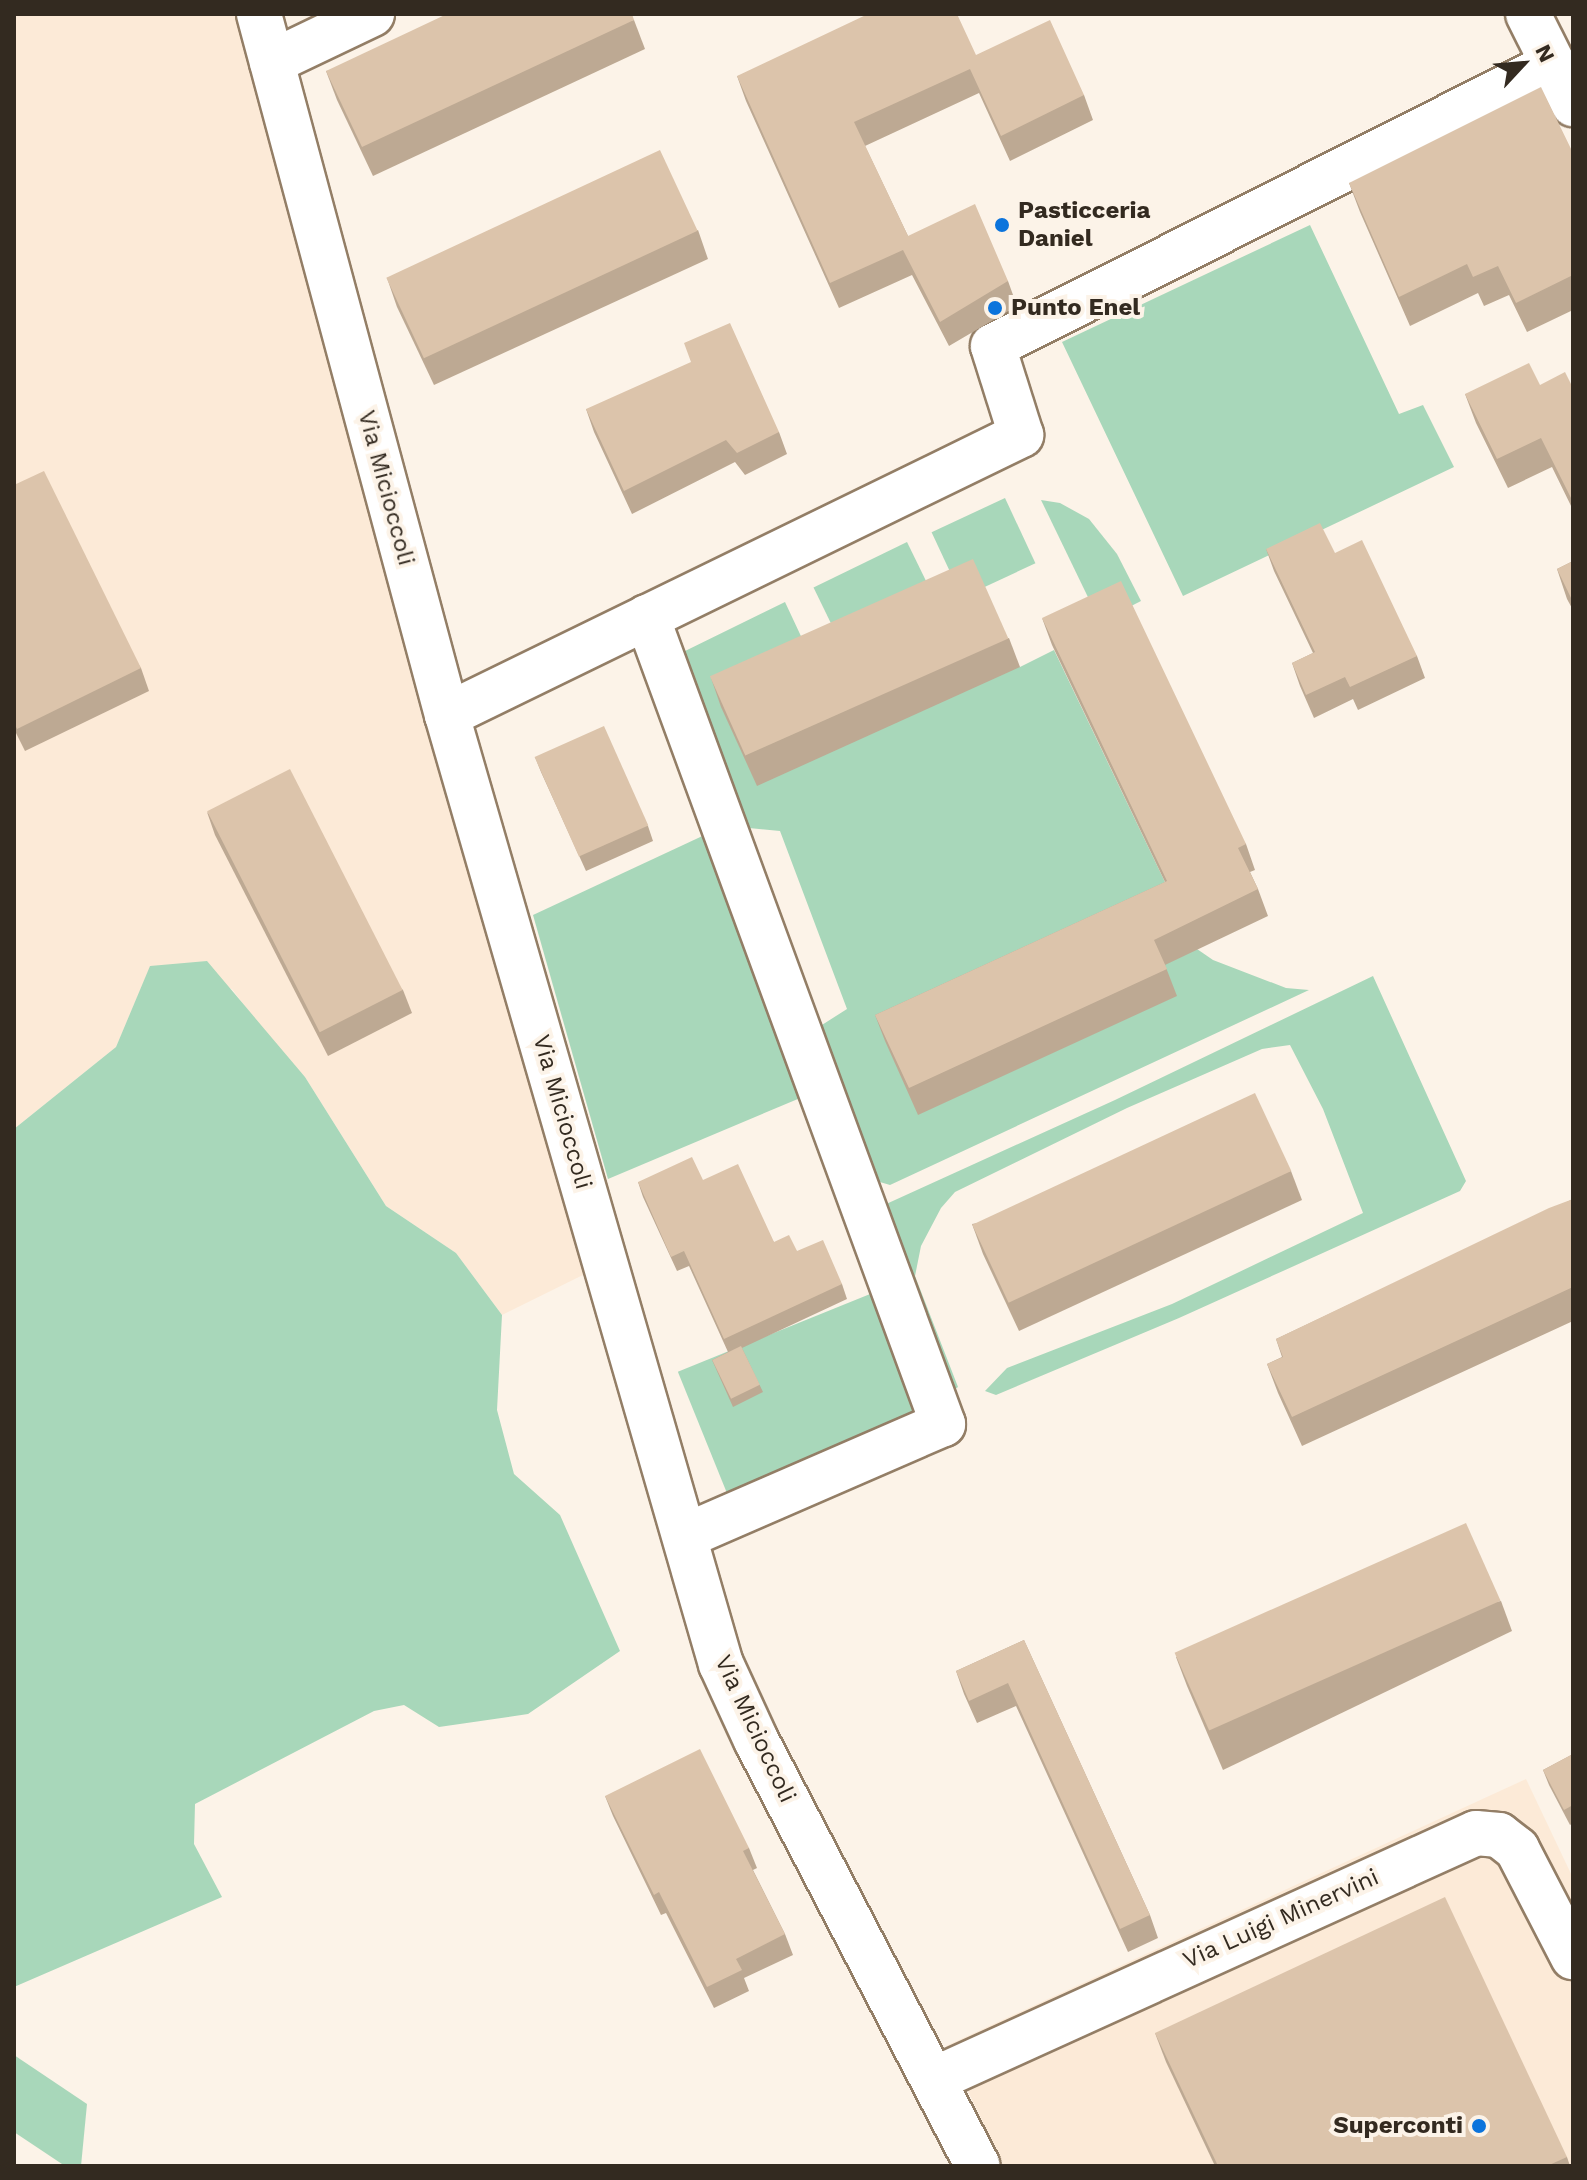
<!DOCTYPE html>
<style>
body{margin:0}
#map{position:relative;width:1587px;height:2180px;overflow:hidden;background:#fcf3e8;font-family:"Work Sans",sans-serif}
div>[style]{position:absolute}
.built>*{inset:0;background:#fcead7}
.green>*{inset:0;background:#a8d7ba;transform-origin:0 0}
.roads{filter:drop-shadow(2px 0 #937e66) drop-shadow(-2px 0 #937e66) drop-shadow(0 2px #937e66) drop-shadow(0 -2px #937e66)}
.minor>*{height:44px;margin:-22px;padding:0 22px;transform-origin:22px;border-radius:22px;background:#fff}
.secondary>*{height:44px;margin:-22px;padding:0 22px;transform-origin:22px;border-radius:22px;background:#fff}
.wall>*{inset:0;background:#bda993}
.building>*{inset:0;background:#dcc4ab;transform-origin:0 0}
.dots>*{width:22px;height:22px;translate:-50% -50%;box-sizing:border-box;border:4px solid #fcf3e8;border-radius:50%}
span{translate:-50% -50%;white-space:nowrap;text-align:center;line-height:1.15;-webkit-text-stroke:8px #fcf3e8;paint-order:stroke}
.poi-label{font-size:24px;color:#332a20;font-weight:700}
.left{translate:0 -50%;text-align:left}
.right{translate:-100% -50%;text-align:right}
.street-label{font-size:24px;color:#332a20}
.frame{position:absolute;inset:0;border:16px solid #332a20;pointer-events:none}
.north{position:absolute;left:1483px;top:24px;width:80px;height:80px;-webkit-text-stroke:6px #fcf3e8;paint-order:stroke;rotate:64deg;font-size:22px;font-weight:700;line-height:32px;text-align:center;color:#332a20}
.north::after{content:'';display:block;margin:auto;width:28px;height:36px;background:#332a20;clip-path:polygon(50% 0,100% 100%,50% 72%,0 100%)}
</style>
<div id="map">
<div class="built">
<div style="clip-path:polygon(14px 14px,239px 14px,419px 706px,587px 1273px,502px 1315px,456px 1253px,386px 1206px,305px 1077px,267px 1036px,232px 989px,150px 967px,116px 1047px,14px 1129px)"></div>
<div style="clip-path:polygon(1526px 1779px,1573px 1878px,1573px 2166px,1004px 2166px,946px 2046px)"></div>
</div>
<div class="green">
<div style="clip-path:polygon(1310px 225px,1399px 414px,1423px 405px,1454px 467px,1183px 596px,1062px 342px)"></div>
<div style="left:1005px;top:498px;width:72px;height:81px;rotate:65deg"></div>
<div style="clip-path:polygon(1041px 500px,1060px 503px,1089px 519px,1117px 554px,1141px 601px,1100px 622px)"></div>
<div style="left:907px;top:542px;width:73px;height:104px;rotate:64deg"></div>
<div style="clip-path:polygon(785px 602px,814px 664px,1020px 667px,1054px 650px,1197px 949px,1213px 960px,1286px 988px,1309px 990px,890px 1185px,863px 1177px,814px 1030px,847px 1009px,780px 831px,739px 827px,681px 653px)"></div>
<div style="clip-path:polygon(711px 832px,805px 1096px,608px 1179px,533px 915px)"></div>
<div style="clip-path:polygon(207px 961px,305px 1077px,386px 1206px,456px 1253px,502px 1315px,497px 1410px,514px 1474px,560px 1515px,620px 1651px,528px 1714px,439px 1727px,404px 1705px,374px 1711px,195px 1804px,194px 1844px,222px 1897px,14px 1987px,14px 1129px,116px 1047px,150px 966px)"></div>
<div style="clip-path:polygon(1373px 976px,1466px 1181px,1460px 1191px,1179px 1318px,996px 1395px,985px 1391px,1007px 1368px,1172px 1304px,1363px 1213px,1323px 1109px,1290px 1045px,1262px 1049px,1127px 1108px,955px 1192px,941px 1208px,921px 1246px,915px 1276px,958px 1387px,947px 1395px,884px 1205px,1115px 1100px)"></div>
<div style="left:880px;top:1290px;width:139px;height:218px;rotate:68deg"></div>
<div style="clip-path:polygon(14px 2055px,87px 2104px,81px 2166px,65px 2166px,14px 2132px)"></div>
</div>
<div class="roads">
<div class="minor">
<div style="left:259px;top:14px;width:726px;rotate:74.99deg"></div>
<div style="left:447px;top:715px;width:988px;rotate:73.9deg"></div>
<div style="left:721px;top:1664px;width:84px;rotate:65.3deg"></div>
<div style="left:756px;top:1740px;width:480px;rotate:62.5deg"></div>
<div style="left:272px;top:62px;width:111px;rotate:-25.6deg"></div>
<div style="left:647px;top:617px;width:860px;rotate:69.86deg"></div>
<div style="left:943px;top:1424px;width:281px;rotate:156.5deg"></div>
<div style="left:447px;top:715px;width:639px;rotate:-26deg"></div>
<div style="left:1021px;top:435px;width:93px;rotate:-107.5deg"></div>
<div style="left:993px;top:346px;width:627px;rotate:-26.73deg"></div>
<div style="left:935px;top:2079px;width:594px;rotate:-24.45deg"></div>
<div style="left:1476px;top:1833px;width:23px;rotate:5deg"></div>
<div style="left:1499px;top:1835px;width:23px;rotate:38deg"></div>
<div style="left:1517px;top:1849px;width:122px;rotate:62.6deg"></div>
</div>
<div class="secondary">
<div style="left:1528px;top:14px;width:101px;rotate:63.4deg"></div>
</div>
</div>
<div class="wall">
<div style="clip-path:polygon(634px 20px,645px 49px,373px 176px,337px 100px,326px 71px)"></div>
<div style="clip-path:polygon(976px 55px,1084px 95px,1093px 120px,1010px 161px,979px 93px,865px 146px,908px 236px,1008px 281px,1017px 306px,949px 346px,912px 275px,839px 308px,746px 101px,737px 76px)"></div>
<div style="clip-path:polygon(1573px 153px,1573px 310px,1527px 332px,1509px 295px,1484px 306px,1478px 293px,1410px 326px,1360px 212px,1349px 183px)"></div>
<div style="clip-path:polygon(698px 230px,708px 259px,434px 385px,397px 307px,387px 278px)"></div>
<div style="clip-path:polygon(1540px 385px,1573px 388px,1573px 510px,1552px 467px,1508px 488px,1476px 423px,1465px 394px)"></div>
<div style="clip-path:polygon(586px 409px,779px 432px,787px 454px,745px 475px,735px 462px,632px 514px,594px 432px)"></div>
<div style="clip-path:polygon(14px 485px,141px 668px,149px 691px,25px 751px,14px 729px)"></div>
<div style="clip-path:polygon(1266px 549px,1335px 553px,1417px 656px,1425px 678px,1358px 710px,1353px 699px,1314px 718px,1300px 686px,1292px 663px,1313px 653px,1274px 571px)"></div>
<div style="clip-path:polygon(1573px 561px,1573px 610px,1567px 599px,1557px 569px)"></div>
<div style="clip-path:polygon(1042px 618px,1246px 844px,1255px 870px,1250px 872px,1258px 889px,1268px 916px,1165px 965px,1177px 996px,918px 1115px,885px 1041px,875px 1015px,1165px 882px,1052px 645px)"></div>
<div style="clip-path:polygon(1009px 638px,1020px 667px,757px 786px,721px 707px,711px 678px)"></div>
<div style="clip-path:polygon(535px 757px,648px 826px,653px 841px,586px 871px,541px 772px)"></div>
<div style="clip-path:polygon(207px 812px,403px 990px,412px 1013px,328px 1056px,215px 835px)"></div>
<div style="clip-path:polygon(1291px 1171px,1302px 1200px,1019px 1331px,983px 1254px,972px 1224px)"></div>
<div style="clip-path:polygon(703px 1180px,774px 1242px,797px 1251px,842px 1284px,847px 1299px,742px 1348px,763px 1392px,733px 1407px,712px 1360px,728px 1352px,689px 1266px,677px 1271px,643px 1197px,638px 1182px)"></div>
<div style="clip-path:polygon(1573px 1199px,1573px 1321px,1302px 1446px,1278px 1393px,1267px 1364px,1282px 1357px,1276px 1339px)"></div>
<div style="clip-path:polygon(1501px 1601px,1512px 1631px,1223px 1770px,1187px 1686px,1176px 1657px)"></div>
<div style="clip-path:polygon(1024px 1640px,1150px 1915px,1158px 1938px,1128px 1952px,1016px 1706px,977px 1723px,964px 1694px,956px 1671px)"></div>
<div style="clip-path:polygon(1573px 1754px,1573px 1823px,1570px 1825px,1549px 1785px,1543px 1770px)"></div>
<div style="clip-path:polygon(605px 1796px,749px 1848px,757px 1868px,753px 1870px,785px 1934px,793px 1955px,744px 1978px,749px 1991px,714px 2008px,666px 1913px,661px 1915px,613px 1816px)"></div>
<div style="clip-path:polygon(1155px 2033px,1567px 2157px,1570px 2166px,1215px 2166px,1166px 2062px)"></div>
</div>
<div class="building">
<div style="clip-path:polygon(447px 14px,632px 14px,634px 20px,362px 147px,326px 71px)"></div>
<div style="clip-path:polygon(868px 14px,957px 14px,976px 55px,1050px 20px,1084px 95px,1001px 136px,970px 69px,854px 122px,908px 236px,975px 204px,1008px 281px,940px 322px,903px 250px,830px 283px,737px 76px)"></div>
<div style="clip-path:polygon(1541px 87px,1573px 153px,1573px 275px,1516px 303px,1498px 266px,1473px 277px,1467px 264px,1399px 297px,1349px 183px)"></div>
<div style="left:660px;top:150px;width:89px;height:302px;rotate:65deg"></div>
<div style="clip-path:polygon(730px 323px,779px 432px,737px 453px,726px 440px,624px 491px,586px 409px,691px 362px,684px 343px)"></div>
<div style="clip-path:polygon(1529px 363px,1540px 385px,1565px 372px,1573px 388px,1573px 502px,1541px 438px,1497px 459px,1465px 394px)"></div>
<div style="clip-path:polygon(44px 471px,141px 668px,17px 729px,14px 723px,14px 485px)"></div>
<div style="clip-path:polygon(1320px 523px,1335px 553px,1362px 540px,1417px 656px,1350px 687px,1345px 677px,1306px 695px,1292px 663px,1315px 652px,1266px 549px)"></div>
<div style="left:973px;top:559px;width:87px;height:288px;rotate:66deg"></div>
<div style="clip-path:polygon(1573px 561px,1573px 602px,1557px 569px)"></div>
<div style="clip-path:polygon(1121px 581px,1246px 844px,1238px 848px,1258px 889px,1154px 940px,1167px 969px,909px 1088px,875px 1015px,1167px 881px,1042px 618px)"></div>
<div style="left:604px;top:726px;width:109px;height:76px;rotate:66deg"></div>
<div style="left:290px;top:769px;width:248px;height:93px;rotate:63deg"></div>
<div style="left:1255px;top:1093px;width:86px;height:312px;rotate:65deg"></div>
<div style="clip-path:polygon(692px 1157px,703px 1180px,738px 1164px,774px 1242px,789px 1235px,797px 1251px,823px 1240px,842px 1284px,724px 1339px,684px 1251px,671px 1257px,638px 1182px)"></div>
<div style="clip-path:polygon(1573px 1199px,1573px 1287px,1292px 1417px,1267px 1364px,1283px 1357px,1276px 1339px,1549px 1208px)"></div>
<div style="left:741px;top:1346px;width:43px;height:32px;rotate:64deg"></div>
<div style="left:1466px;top:1523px;width:85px;height:319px;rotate:66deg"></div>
<div style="clip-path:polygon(1024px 1640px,1150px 1915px,1120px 1929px,1008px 1683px,969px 1701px,956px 1671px)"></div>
<div style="clip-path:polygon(700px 1749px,749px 1848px,743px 1851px,785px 1934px,736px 1959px,742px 1970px,707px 1987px,659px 1892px,654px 1895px,605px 1796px)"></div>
<div style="clip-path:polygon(1573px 1754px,1573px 1805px,1564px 1810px,1543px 1770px)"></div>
<div style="clip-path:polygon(1445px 1897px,1567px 2157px,1547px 2166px,1218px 2166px,1155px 2033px)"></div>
</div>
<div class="dots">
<div style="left:1002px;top:225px;background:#0c74dc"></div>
<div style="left:995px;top:308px;background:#0c74dc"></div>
<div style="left:1479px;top:2126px;background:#0c74dc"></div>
</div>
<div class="poi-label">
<span class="left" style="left:1018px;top:225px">Pasticceria<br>Daniel</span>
<span class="left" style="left:1011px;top:308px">Punto Enel</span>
<span class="right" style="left:1463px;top:2126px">Superconti</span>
</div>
<div class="street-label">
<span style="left:386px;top:488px;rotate:75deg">Via Micioccoli</span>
<span style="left:562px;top:1112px;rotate:74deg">Via Micioccoli</span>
<span style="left:755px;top:1729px;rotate:65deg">Via Micioccoli</span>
<span style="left:1281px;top:1919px;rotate:-24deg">Via Luigi Minervini</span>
</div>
<div class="frame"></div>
<div class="north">N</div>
</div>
